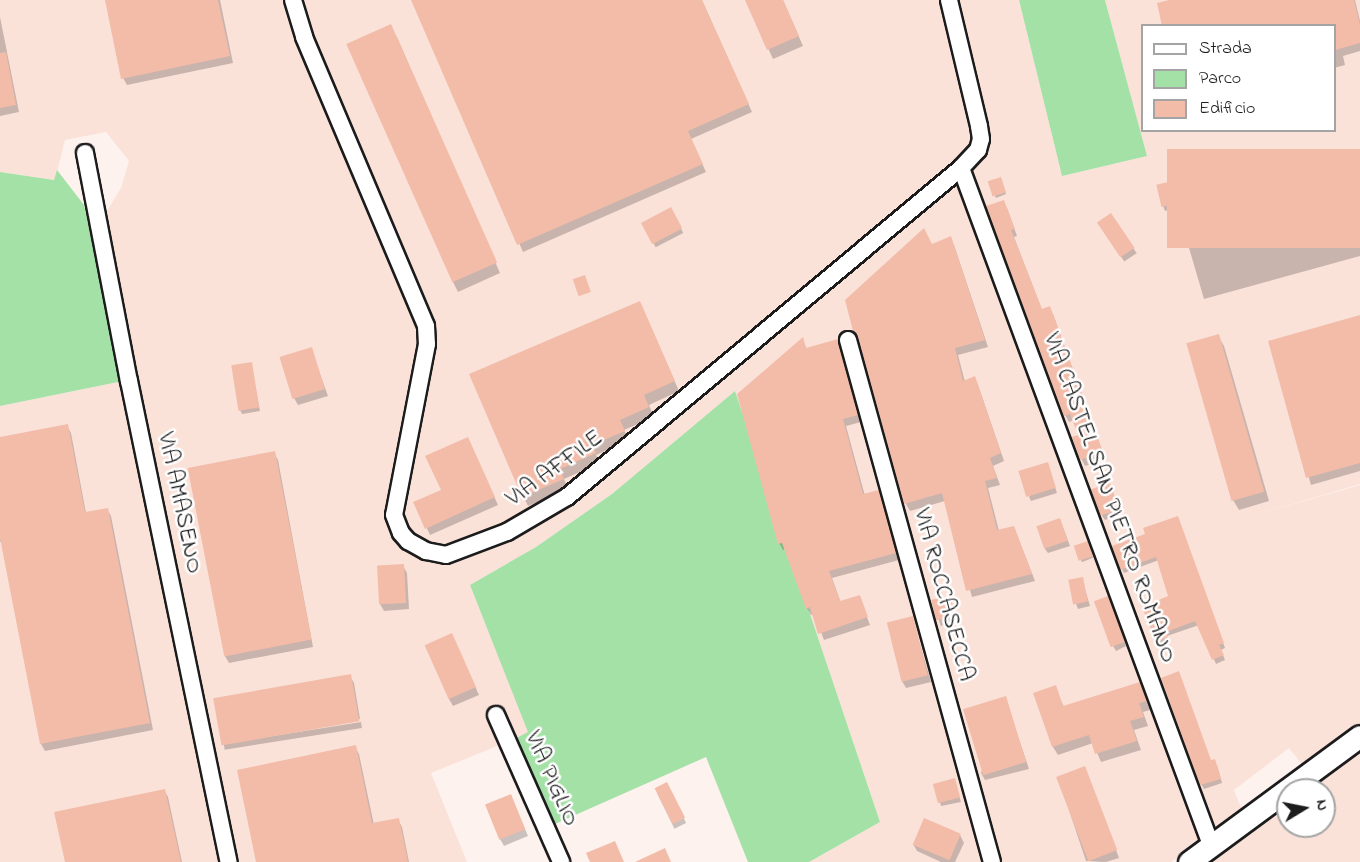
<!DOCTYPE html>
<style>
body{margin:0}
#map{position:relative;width:1360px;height:862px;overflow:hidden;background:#fdf2ee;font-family:"Indie Flower",sans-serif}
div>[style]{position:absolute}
.built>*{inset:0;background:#fae2d9}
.green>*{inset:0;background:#a4e1a7}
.shadow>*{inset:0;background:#0003;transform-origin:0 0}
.building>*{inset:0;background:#f3bca9;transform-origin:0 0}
.roads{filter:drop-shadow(2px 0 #1c1c1c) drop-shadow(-2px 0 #1c1c1c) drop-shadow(0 2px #1c1c1c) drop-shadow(0 -2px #1c1c1c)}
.minor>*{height:16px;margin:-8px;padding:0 8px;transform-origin:8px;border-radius:8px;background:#fff}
.tertiary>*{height:21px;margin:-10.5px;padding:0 10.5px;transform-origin:10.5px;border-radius:10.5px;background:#fff}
span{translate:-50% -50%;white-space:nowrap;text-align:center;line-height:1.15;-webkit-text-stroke:5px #fff;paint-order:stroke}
.street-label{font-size:24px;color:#1c1c1c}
.legend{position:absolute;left:1141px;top:24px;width:195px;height:108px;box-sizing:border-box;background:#fff;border:2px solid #a4a4a4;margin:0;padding:8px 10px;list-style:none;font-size:18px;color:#1c1c1c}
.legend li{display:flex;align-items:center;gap:12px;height:30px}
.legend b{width:30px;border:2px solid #a4a4a4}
.north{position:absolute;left:1276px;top:778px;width:60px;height:60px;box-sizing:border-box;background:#fff;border:2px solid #a4a4a4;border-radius:50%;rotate:80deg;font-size:16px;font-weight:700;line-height:24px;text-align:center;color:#1c1c1c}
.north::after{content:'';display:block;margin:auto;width:21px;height:27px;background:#1c1c1c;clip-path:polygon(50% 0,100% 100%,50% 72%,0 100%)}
</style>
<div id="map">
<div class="built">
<div style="clip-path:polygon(evenodd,0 0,1019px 0,1062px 176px,1147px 156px,1105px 0,1360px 0,1360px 484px,1252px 516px,1360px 485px,1360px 727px,1304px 767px,1289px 748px,1234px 790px,1242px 810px,1215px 830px,1017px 306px,1202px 840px,1171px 862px,809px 862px,880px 822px,735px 391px,612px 494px,536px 547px,470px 585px,529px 733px,431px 773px,467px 862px,237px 862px,104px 216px,121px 188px,129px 161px,106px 132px,65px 140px,55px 180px,0 172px,0 0,1142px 26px,1334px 26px,1334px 130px,1142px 130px,1142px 26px)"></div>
<div style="clip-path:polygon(123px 381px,221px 862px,0 862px,0 406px)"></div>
<div style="clip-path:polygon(1360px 746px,1360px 862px,1203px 862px,1288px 798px,1288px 826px,1324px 826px,1324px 790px,1299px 790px)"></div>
</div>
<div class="green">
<div style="clip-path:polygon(1019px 0,1105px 0,1147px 156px,1062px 176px)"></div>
<div style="clip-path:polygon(57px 170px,84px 205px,123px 381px,0 406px,0 172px,54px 180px)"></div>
<div style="clip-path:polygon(735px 391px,880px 822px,809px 862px,748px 862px,706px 757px,546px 828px,509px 742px,528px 732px,470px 585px,536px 547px,612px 494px)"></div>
</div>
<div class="shadow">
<div style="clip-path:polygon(106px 0,220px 0,233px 63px,127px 85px,123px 78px)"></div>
<div style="clip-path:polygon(413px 0,702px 0,752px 112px,691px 139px,706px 172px,523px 252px)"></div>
<div style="clip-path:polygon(746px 0,783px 0,803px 46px,773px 59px)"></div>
<div style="clip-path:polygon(1175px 0,1355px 0,1360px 21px,1360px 51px,1343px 56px,1345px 65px,1334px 68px,1334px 26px)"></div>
<div style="clip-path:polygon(0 17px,19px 112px,0 116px)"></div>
<div style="clip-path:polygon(396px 35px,500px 273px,458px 292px,453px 282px)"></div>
<div style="clip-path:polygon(1360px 151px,1360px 256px,1204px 299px,1177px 207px,1165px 211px,1163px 206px,1167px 183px,1173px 202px)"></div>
<div style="clip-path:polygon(1001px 180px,1006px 194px,996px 198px,995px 196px)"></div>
<div style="clip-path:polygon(988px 207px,1007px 208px,1017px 236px,1014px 237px,1042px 310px,1053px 314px,1105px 459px,1085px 466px,1082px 460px,1074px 438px,1080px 436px,1074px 420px,1069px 422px,1065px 415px)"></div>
<div style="left:671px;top:209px;width:27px;height:31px;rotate:63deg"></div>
<div style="left:1111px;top:215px;width:46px;height:15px;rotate:56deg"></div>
<div style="clip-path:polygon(954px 245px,988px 347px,958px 355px,965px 382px,974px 378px,978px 385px,1004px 461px,993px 466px,1000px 485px,988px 488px,999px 531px,1014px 527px,1035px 581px,972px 597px,945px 501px,910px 511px,906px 504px,861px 340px,932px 246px)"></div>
<div style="clip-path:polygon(640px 303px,679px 391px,649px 405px,654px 417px,624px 430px,629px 440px,596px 455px,600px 463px,564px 479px,568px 489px,528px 506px,523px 496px)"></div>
<div style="clip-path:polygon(1360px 317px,1360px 471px,1311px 485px,1269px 342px)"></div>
<div style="clip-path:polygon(1218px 336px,1224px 346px,1269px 501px,1239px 510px,1233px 500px)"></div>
<div style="clip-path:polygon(802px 339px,807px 349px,837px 341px,841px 348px,861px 422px,846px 426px,865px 496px,878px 492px,882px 499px,899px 560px,832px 578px,841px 603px,859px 597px,870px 625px,824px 640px,814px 614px,811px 615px,807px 608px,786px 549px,783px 550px,779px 543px)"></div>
<div style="clip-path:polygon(311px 349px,328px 396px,298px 405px,294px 398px)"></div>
<div style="clip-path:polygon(251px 363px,260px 411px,242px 414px,240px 410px)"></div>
<div style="clip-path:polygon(67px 426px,71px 433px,86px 513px,107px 509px,111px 516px,153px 730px,45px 751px,41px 744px,2px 541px,0 542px,0 439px)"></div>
<div style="clip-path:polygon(471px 446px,498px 505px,430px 535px,415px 503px,443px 491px)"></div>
<div style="clip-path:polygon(274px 453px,278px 460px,313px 647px,229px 663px,225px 656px)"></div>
<div style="clip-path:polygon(1049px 469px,1057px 493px,1031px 501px,1029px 497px)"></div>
<div style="clip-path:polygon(1112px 489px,1121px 514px,1105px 520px,1102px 516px)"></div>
<div style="clip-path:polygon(1060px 519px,1070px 546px,1048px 553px,1045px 549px)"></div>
<div style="clip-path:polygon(1179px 523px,1225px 648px,1221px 650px,1225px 660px,1216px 664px,1199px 625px,1167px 636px,1169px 642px,1160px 645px,1157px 641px,1170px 597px,1159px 560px,1124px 573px,1122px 569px)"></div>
<div style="left:1087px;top:543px;width:16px;height:12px;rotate:68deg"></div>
<div style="clip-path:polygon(403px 566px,407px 573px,409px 609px,384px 611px,380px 604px)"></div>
<div style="clip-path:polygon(1082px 579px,1090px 606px,1078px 609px,1076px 604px)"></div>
<div style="left:950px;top:598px;width:24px;height:17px;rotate:73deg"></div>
<div style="clip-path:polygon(1110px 602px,1126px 646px,1116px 651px,1113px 646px)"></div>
<div style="clip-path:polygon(912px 617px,931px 682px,906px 688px,902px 681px)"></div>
<div style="clip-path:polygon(455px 642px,479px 695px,453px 706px,449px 699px)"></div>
<div style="clip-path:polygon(350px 676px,354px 683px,360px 719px,223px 745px,215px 700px)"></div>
<div style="clip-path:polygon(1139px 684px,1150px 710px,1143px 712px,1148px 726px,1134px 730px,1141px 750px,1101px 762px,1093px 743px,1058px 755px,1053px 747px,1055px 687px,1064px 707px)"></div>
<div style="clip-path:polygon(1005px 698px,1029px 769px,985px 780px,981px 773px)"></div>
<div style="left:361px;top:722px;width:6px;height:139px;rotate:81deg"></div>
<div style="clip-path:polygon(355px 747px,359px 754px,374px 825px,398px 820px,402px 827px,409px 862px,258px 862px)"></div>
<div style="clip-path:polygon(1217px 765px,1222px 783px,1204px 789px,1201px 784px)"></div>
<div style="clip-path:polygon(1085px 768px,1119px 858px,1106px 862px,1086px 861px,1058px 777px)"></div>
<div style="clip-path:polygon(954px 780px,961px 802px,941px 806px,935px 784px)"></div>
<div style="left:669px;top:788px;width:39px;height:13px;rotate:64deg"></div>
<div style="clip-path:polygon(164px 790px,168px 797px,182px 862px,67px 862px)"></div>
<div style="clip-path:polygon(514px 803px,528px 836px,504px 846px,500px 839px)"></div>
<div style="clip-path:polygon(960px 835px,964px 843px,955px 862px,941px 862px,917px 851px,913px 844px)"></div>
</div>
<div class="building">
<div style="clip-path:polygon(105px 0,218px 0,230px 56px,121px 79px)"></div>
<div style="clip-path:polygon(411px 0,702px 0,749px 104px,688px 131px,703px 164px,517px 245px)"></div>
<div style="clip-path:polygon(745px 0,783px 0,799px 36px,767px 50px)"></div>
<div style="clip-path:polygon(1169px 0,1354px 0,1360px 25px,1360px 43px,1335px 50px,1335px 26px,1162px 26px,1157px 3px)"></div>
<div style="left:391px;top:24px;width:261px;height:49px;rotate:66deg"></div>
<div style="clip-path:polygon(6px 52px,16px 105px,0 108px,0 53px)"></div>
<div style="left:1360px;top:149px;width:99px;height:193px;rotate:90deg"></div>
<div style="left:1001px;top:177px;width:16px;height:14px;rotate:72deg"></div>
<div style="left:1168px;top:182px;width:23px;height:12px;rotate:77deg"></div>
<div style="clip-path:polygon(1004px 200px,1015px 229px,1011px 230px,1042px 309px,1050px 306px,1103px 452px,1080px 460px,1072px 437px,1078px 435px,1070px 414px,1064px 416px,986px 206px)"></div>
<div style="left:671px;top:207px;width:24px;height:34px;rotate:62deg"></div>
<div style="left:1111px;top:213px;width:42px;height:17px;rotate:56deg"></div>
<div style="clip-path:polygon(924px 228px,932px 244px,951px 236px,985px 340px,955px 348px,963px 381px,975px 376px,1001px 453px,990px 458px,997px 478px,985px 481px,997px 530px,1014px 526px,1032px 574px,966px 591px,942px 493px,904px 504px,858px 337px,853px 331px,845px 300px)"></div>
<div style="left:585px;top:275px;width:18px;height:13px;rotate:71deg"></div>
<div style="clip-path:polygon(640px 301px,675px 381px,644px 395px,649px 407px,620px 420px,625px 431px,592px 445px,596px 453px,560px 469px,564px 479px,522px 497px,469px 374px)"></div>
<div style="clip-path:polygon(1360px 315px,1360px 463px,1306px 478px,1268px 341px)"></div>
<div style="left:1219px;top:334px;width:164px;height:34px;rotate:74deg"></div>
<div style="clip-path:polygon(803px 337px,806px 348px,838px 339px,858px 415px,843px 419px,863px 494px,879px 490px,896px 553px,829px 571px,840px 601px,860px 595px,868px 617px,818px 634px,810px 607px,806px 609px,782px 543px,778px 544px,737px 394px)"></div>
<div style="left:312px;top:347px;width:44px;height:34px;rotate:73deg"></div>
<div style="left:252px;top:362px;width:46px;height:21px;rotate:81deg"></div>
<div style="clip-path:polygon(68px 424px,85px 512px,108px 508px,150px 723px,40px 744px,0 538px,0 437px)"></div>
<div style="clip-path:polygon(468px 437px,495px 497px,425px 529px,413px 502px,441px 490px,425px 456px)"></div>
<div style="left:275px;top:451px;width:192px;height:89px;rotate:79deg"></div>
<div style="left:1048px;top:462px;width:27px;height:31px;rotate:73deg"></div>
<div style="left:1110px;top:483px;width:28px;height:20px;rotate:72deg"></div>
<div style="clip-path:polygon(1178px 516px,1224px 643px,1219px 645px,1224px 655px,1212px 660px,1195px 621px,1166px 632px,1168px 637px,1156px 642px,1142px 607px,1168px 596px,1156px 557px,1120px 570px,1112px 546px,1145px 534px,1143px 528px)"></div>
<div style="left:1060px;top:518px;width:24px;height:25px;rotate:71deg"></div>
<div style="left:1088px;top:541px;width:16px;height:15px;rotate:72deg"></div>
<div style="left:404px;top:564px;width:39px;height:27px;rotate:87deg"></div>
<div style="left:1083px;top:577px;width:25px;height:15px;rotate:79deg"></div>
<div style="left:951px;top:596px;width:21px;height:20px;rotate:79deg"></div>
<div style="left:1108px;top:596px;width:49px;height:15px;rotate:70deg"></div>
<div style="left:913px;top:616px;width:61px;height:27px;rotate:76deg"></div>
<div style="left:452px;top:633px;width:59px;height:30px;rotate:66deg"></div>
<div style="clip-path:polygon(1179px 671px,1211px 760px,1215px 759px,1221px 779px,1200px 785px,1161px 678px)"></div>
<div style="left:351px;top:674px;width:48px;height:140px;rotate:80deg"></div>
<div style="clip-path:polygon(1140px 682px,1147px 701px,1139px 703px,1144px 717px,1130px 721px,1137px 741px,1095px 754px,1089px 735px,1052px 747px,1033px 693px,1056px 685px,1063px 706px)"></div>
<div style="left:1006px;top:696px;width:69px;height:45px;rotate:73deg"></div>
<div style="clip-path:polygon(356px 745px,372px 823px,399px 818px,408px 862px,256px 862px,237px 770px)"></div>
<div style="left:1085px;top:766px;width:90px;height:31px;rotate:69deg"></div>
<div style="left:955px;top:778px;width:20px;height:23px;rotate:75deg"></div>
<div style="left:667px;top:782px;width:40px;height:14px;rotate:63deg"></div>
<div style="clip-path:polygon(165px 789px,181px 862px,65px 862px,54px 812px)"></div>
<div style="left:511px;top:794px;width:38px;height:28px;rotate:68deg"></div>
<div style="left:924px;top:818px;width:40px;height:29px;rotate:23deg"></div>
<div style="clip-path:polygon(615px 841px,624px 862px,590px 862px,586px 853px)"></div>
<div style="clip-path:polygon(665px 848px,671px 862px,635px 862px)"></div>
</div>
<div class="roads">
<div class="minor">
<div style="left:293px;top:0;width:39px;rotate:73deg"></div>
<div style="left:304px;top:37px;width:314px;rotate:67.1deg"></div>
<div style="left:426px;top:326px;width:18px;rotate:87deg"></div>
<div style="left:427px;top:344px;width:174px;rotate:100.9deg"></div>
<div style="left:394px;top:515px;width:19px;rotate:69deg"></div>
<div style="left:401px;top:533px;width:11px;rotate:49deg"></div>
<div style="left:408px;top:541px;width:21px;rotate:29deg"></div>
<div style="left:426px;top:551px;width:20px;rotate:11deg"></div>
<div style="left:446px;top:555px;width:65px;rotate:-20.7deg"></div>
<div style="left:507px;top:532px;width:69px;rotate:-30.3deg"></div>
<div style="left:567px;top:497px;width:513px;rotate:-39.86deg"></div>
<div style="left:961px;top:168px;width:25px;rotate:-47deg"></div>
<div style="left:978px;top:150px;width:11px;rotate:-75deg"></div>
<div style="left:981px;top:139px;width:13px;rotate:-99deg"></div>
<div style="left:979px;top:126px;width:130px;rotate:-103.4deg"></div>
<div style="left:85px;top:153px;width:232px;rotate:79.1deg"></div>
<div style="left:129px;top:381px;width:491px;rotate:78.3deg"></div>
<div style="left:961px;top:168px;width:722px;rotate:69.73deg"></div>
<div style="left:848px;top:340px;width:541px;rotate:74.58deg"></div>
<div style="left:496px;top:715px;width:161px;rotate:66.1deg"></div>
</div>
<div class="tertiary">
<div style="left:1189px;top:862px;width:212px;rotate:-36.4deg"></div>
</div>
</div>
<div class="street-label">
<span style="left:555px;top:469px;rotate:-36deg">VIA AFFILE</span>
<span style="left:1109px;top:498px;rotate:70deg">VIA CASTEL SAN PIETRO ROMANO</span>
<span style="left:179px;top:503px;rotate:78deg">VIA AMASENO</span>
<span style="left:943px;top:595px;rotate:75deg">VIA ROCCASECCA</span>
<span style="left:551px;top:779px;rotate:66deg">VIA PIGLIO</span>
</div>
<ul class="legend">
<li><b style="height:8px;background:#fff"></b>Strada</li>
<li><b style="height:16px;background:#a4e1a7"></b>Parco</li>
<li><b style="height:16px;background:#f3bca9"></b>Edificio</li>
</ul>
<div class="north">N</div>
</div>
